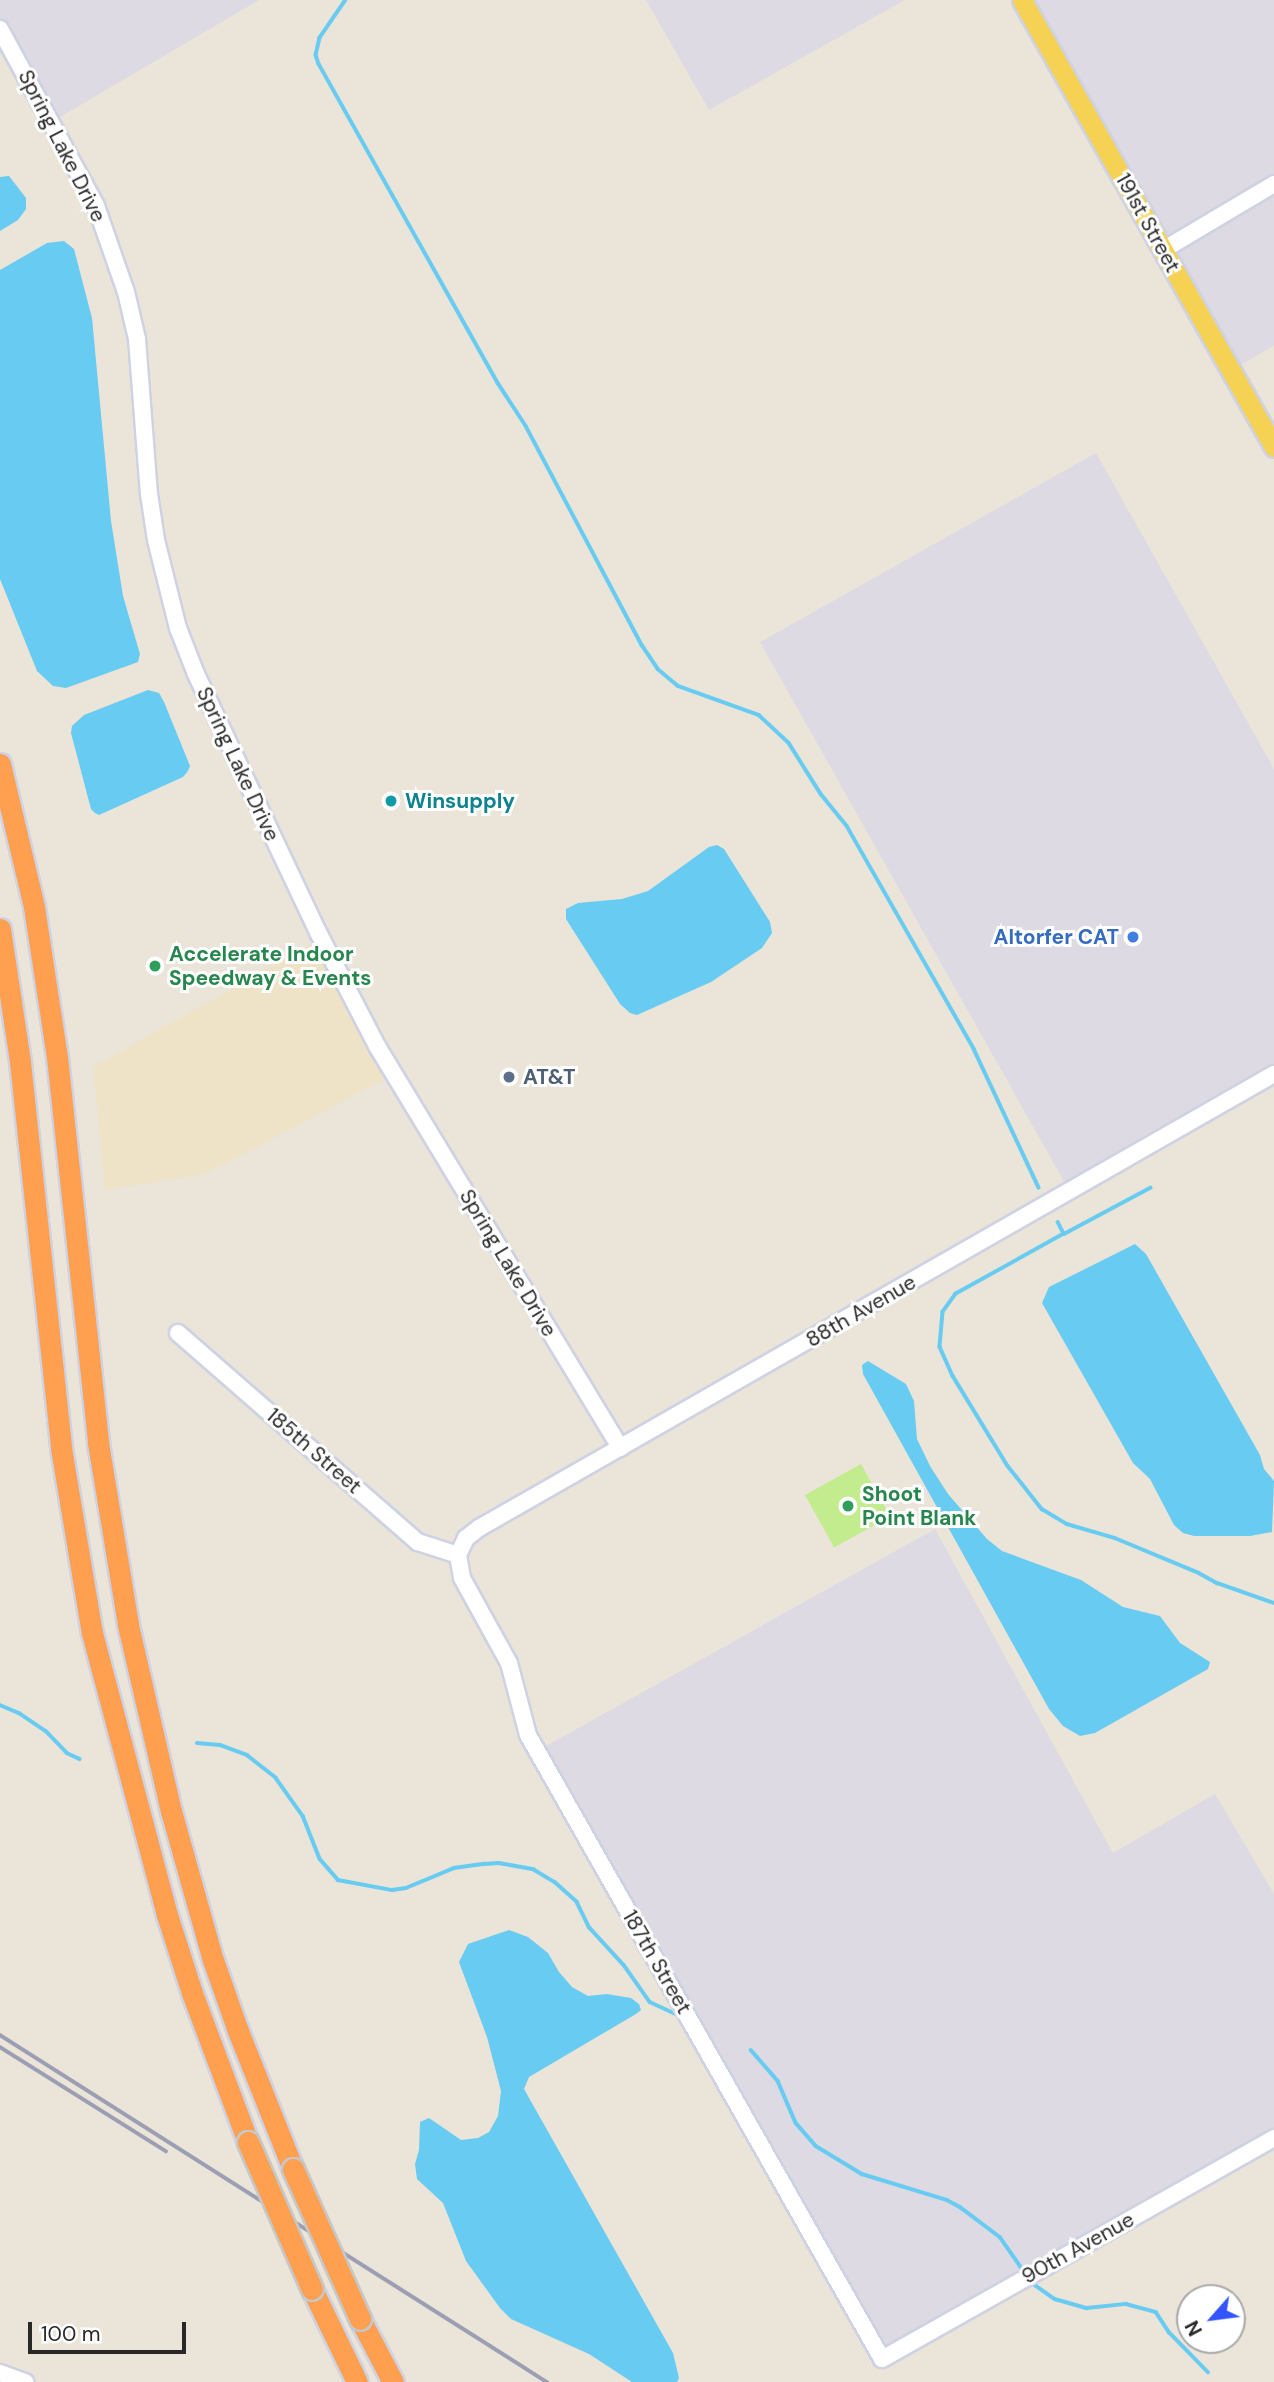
<!DOCTYPE html>
<style>
body{margin:0}
#map{position:relative;width:1274px;height:2382px;overflow:hidden;background:#ebe4d9;font-family:"DM Sans",sans-serif}
div>[style]{position:absolute}
.industrial>*{inset:0;background:#dddae3}
.education>*{inset:0;background:#eee2c7}
.pitch>*{inset:0;background:#c3ec8e;transform-origin:0 0}
.water>*{inset:0;background:#67cbf2}
.stream>*{height:3.5px;margin:-1.75px;padding:0 1.75px;transform-origin:1.75px;border-radius:1.75px;background:#67cbf2}
.roads{filter:drop-shadow(2px 0 #ced2e2) drop-shadow(-2px 0 #ced2e2) drop-shadow(0 2px #ced2e2) drop-shadow(0 -2px #ced2e2)}
.minor>*{height:16px;margin:-8px;padding:0 8px;transform-origin:8px;border-radius:8px;background:#fff}
.major>*{height:19px;margin:-9.5px;padding:0 9.5px;transform-origin:9.5px;border-radius:9.5px;background:#f5d254}
.highway>*{height:21px;margin:-10.5px;padding:0 10.5px;transform-origin:10.5px;border-radius:10.5px;background:#ff9f50}
.rail>*{height:3.5px;margin:-1.75px;padding:0 1.75px;transform-origin:1.75px;border-radius:1.75px;background:#9c9fb3}
.bridges{filter:drop-shadow(2px 0 #c7c7c7) drop-shadow(-2px 0 #c7c7c7) drop-shadow(0 2px #c7c7c7) drop-shadow(0 -2px #c7c7c7)}
.highway-bridge>*{height:21px;margin:-10.5px;padding:0 10.5px;transform-origin:10.5px;border-radius:10.5px;background:#ff9f50}
.dots>*{width:19px;height:19px;translate:-50% -50%;box-sizing:border-box;border:4px solid #fff;border-radius:50%}
span{translate:-50% -50%;white-space:nowrap;text-align:center;line-height:1.15;-webkit-text-stroke:6px #fff;paint-order:stroke}
.street-label{font-size:21px;color:#282828}
.culture-label{font-size:21px;color:#0d838f;font-weight:700}
.left{translate:0 -50%;text-align:left}
.shop-label{font-size:21px;color:#366cbe;font-weight:700}
.right{translate:-100% -50%;text-align:right}
.leisure-label{font-size:21px;color:#27864d;font-weight:700}
.service-label{font-size:21px;color:#4e5e75;font-weight:700}
.north{position:absolute;left:1176px;top:2284px;width:70px;height:70px;box-sizing:border-box;background:#fff;border:2px solid #a9a9a9;border-radius:50%;rotate:242deg;font-size:19px;font-weight:700;line-height:28px;text-align:center;color:#282828}
.north::after{content:'';display:block;margin:auto;width:24px;height:32px;background:#3255ff;clip-path:polygon(50% 0,100% 100%,50% 72%,0 100%)}
.scale{position:absolute;left:28px;top:2322px;width:158px;height:32px;box-sizing:border-box;border:4px solid #282828;border-top:0;padding-left:9px;font-size:21px;line-height:24px;white-space:nowrap;color:#282828;-webkit-text-stroke:5px #fff;paint-order:stroke}
</style>
<div id="map">
<div class="industrial">
<div style="clip-path:polygon(0 0,259px 0,43px 127px,0 52px)"></div>
<div style="clip-path:polygon(646px 0,905px 0,709px 110px)"></div>
<div style="clip-path:polygon(1022px 0,1274px 0,1274px 346px,1231px 370px)"></div>
<div style="clip-path:polygon(1096px 453px,1274px 769px,1274px 1068px,1066px 1185px,760px 642px)"></div>
<div style="clip-path:polygon(935px 1529px,1113px 1853px,1215px 1794px,1274px 1894px,1274px 2129px,885px 2352px,539px 1750px)"></div>
</div>
<div class="education">
<div style="clip-path:polygon(318px 940px,392px 1075px,206px 1174px,105px 1190px,93px 1067px)"></div>
</div>
<div class="pitch">
<div style="left:861px;top:1464px;width:60px;height:64px;rotate:61deg"></div>
</div>
<div class="water">
<div style="clip-path:polygon(9px 176px,26px 198px,26px 209px,18px 220px,0 231px,0 177px)"></div>
<div style="clip-path:polygon(64px 241px,74px 249px,92px 318px,111px 521px,123px 596px,140px 654px,138px 662px,66px 688px,53px 686px,37px 671px,0 579px,0 270px,47px 243px)"></div>
<div style="clip-path:polygon(148px 690px,159px 693px,164px 702px,190px 766px,188px 771px,183px 777px,99px 815px,95px 813px,91px 809px,71px 733px,72px 726px,84px 715px)"></div>
<div style="clip-path:polygon(717px 845px,724px 849px,770px 922px,772px 933px,762px 948px,711px 982px,637px 1015px,630px 1013px,620px 1004px,566px 919px,566px 909px,578px 903px,622px 899px,648px 891px,709px 847px)"></div>
<div style="clip-path:polygon(1135px 1244px,1146px 1254px,1260px 1455px,1264px 1469px,1274px 1481px,1272px 1532px,1250px 1536px,1194px 1536px,1183px 1533px,1174px 1525px,1150px 1479px,1133px 1463px,1042px 1303px,1049px 1287px)"></div>
<div style="clip-path:polygon(868px 1361px,906px 1384px,914px 1401px,917px 1439px,930px 1466px,948px 1494px,987px 1539px,1002px 1551px,1081px 1580px,1123px 1607px,1160px 1616px,1180px 1643px,1210px 1662px,1208px 1669px,1095px 1733px,1080px 1736px,1063px 1726px,1049px 1709px,863px 1374px,862px 1365px)"></div>
<div style="clip-path:polygon(509px 1930px,528px 1937px,548px 1953px,559px 1972px,572px 1987px,588px 1996px,607px 1994px,631px 1998px,639px 2004px,641px 2010px,636px 2014px,529px 2077px,524px 2089px,673px 2353px,679px 2378px,677px 2382px,632px 2382px,589px 2354px,511px 2319px,500px 2308px,466px 2261px,443px 2203px,417px 2179px,415px 2164px,419px 2150px,420px 2122px,429px 2118px,461px 2140px,478px 2138px,489px 2132px,498px 2116px,501px 2091px,487px 2037px,459px 1962px,468px 1944px)"></div>
</div>
<div class="stream">
<div style="left:346px;top:0;width:46px;rotate:124.4deg"></div>
<div style="left:320px;top:38px;width:17px;rotate:103deg"></div>
<div style="left:316px;top:55px;width:9px;rotate:72deg"></div>
<div style="left:319px;top:64px;width:366px;rotate:60.7deg"></div>
<div style="left:498px;top:383px;width:51px;rotate:56.9deg"></div>
<div style="left:526px;top:426px;width:248px;rotate:62.1deg"></div>
<div style="left:642px;top:645px;width:29px;rotate:56deg"></div>
<div style="left:658px;top:669px;width:26px;rotate:40deg"></div>
<div style="left:678px;top:686px;width:86px;rotate:19.7deg"></div>
<div style="left:759px;top:715px;width:41px;rotate:43deg"></div>
<div style="left:789px;top:743px;width:60px;rotate:57.9deg"></div>
<div style="left:821px;top:794px;width:41px;rotate:50.9deg"></div>
<div style="left:847px;top:826px;width:257px;rotate:60.3deg"></div>
<div style="left:974px;top:1049px;width:153px;rotate:64.9deg"></div>
<div style="left:1058px;top:1222px;width:13px;rotate:63deg"></div>
<div style="left:1064px;top:1234px;width:124px;rotate:150.9deg"></div>
<div style="left:956px;top:1294px;width:22px;rotate:126deg"></div>
<div style="left:943px;top:1312px;width:35px;rotate:95deg"></div>
<div style="left:940px;top:1347px;width:32px;rotate:66deg"></div>
<div style="left:953px;top:1376px;width:105px;rotate:58.6deg"></div>
<div style="left:1008px;top:1466px;width:55px;rotate:51.7deg"></div>
<div style="left:1042px;top:1509px;width:29px;rotate:31deg"></div>
<div style="left:1067px;top:1524px;width:50px;rotate:16.3deg"></div>
<div style="left:1115px;top:1538px;width:91px;rotate:22.6deg"></div>
<div style="left:1199px;top:1573px;width:21px;rotate:29deg"></div>
<div style="left:1217px;top:1583px;width:60px;rotate:19.3deg"></div>
<div style="left:1064px;top:1234px;width:98px;rotate:-28.1deg"></div>
<div style="left:0;top:1705px;width:21px;rotate:23deg"></div>
<div style="left:19px;top:1713px;width:32px;rotate:34deg"></div>
<div style="left:46px;top:1731px;width:30px;rotate:46deg"></div>
<div style="left:67px;top:1753px;width:14px;rotate:25deg"></div>
<div style="left:197px;top:1743px;width:23px;rotate:5deg"></div>
<div style="left:220px;top:1745px;width:29px;rotate:20deg"></div>
<div style="left:247px;top:1755px;width:37px;rotate:38deg"></div>
<div style="left:276px;top:1778px;width:47px;rotate:54.6deg"></div>
<div style="left:303px;top:1816px;width:46px;rotate:68.4deg"></div>
<div style="left:320px;top:1859px;width:28px;rotate:49deg"></div>
<div style="left:338px;top:1880px;width:55px;rotate:10.5deg"></div>
<div style="left:392px;top:1890px;width:14px;rotate:-8deg"></div>
<div style="left:406px;top:1888px;width:52px;rotate:-22.6deg"></div>
<div style="left:454px;top:1868px;width:30px;rotate:-8deg"></div>
<div style="left:484px;top:1864px;width:15px;rotate:-4deg"></div>
<div style="left:499px;top:1863px;width:35px;rotate:10deg"></div>
<div style="left:533px;top:1869px;width:26px;rotate:31deg"></div>
<div style="left:555px;top:1882px;width:30px;rotate:42deg"></div>
<div style="left:577px;top:1902px;width:28px;rotate:64deg"></div>
<div style="left:589px;top:1927px;width:52px;rotate:47.4deg"></div>
<div style="left:624px;top:1965px;width:45px;rotate:54.9deg"></div>
<div style="left:650px;top:2002px;width:31px;rotate:25deg"></div>
<div style="left:751px;top:2050px;width:41px;rotate:48.9deg"></div>
<div style="left:778px;top:2081px;width:46px;rotate:66.8deg"></div>
<div style="left:796px;top:2123px;width:30px;rotate:49deg"></div>
<div style="left:816px;top:2146px;width:54px;rotate:31.3deg"></div>
<div style="left:862px;top:2174px;width:89px;rotate:17deg"></div>
<div style="left:947px;top:2200px;width:15px;rotate:28deg"></div>
<div style="left:960px;top:2207px;width:50px;rotate:36.9deg"></div>
<div style="left:1000px;top:2237px;width:39px;rotate:55deg"></div>
<div style="left:1032px;top:2283px;width:28px;rotate:35deg"></div>
<div style="left:1055px;top:2299px;width:33px;rotate:16deg"></div>
<div style="left:1087px;top:2308px;width:39px;rotate:-6deg"></div>
<div style="left:1126px;top:2304px;width:31px;rotate:15deg"></div>
<div style="left:1156px;top:2312px;width:24px;rotate:57deg"></div>
<div style="left:1169px;top:2332px;width:56px;rotate:45.7deg"></div>
</div>
<div class="roads">
<div class="minor">
<div style="left:0;top:29px;width:201px;rotate:61.5deg"></div>
<div style="left:96px;top:206px;width:91px;rotate:70.8deg"></div>
<div style="left:126px;top:292px;width:48px;rotate:76.8deg"></div>
<div style="left:137px;top:339px;width:155px;rotate:85.6deg"></div>
<div style="left:149px;top:494px;width:47px;rotate:81.3deg"></div>
<div style="left:156px;top:540px;width:91px;rotate:76deg"></div>
<div style="left:178px;top:628px;width:49px;rotate:68.6deg"></div>
<div style="left:196px;top:674px;width:288px;rotate:64.7deg"></div>
<div style="left:319px;top:934px;width:126px;rotate:62.6deg"></div>
<div style="left:377px;top:1046px;width:470px;rotate:58.8deg"></div>
<div style="left:1163px;top:250px;width:129px;rotate:-30.7deg"></div>
<div style="left:1274px;top:1074px;width:916px;rotate:150.27deg"></div>
<div style="left:479px;top:1528px;width:16px;rotate:142deg"></div>
<div style="left:466px;top:1538px;width:19px;rotate:115deg"></div>
<div style="left:458px;top:1555px;width:23px;rotate:80deg"></div>
<div style="left:462px;top:1578px;width:97px;rotate:61.1deg"></div>
<div style="left:509px;top:1663px;width:74px;rotate:75.2deg"></div>
<div style="left:528px;top:1735px;width:717px;rotate:60.43deg"></div>
<div style="left:882px;top:2359px;width:450px;rotate:-29.4deg"></div>
<div style="left:178px;top:1333px;width:318px;rotate:41.1deg"></div>
<div style="left:418px;top:1542px;width:42px;rotate:18deg"></div>
<div style="left:0;top:2373px;width:27px;rotate:20deg"></div>
</div>
<div class="major">
<div style="left:1022px;top:0;width:513px;rotate:60.59deg"></div>
</div>
<div class="highway">
<div style="left:0;top:764px;width:147px;rotate:76.6deg"></div>
<div style="left:34px;top:907px;width:152px;rotate:81.3deg"></div>
<div style="left:57px;top:1057px;width:388px;rotate:83.9deg"></div>
<div style="left:98px;top:1443px;width:184px;rotate:80.6deg"></div>
<div style="left:128px;top:1625px;width:191px;rotate:77deg"></div>
<div style="left:171px;top:1811px;width:155px;rotate:74.3deg"></div>
<div style="left:213px;top:1960px;width:75px;rotate:70.6deg"></div>
<div style="left:238px;top:2031px;width:149px;rotate:68.3deg"></div>
<div style="left:0;top:929px;width:134px;rotate:81.4deg"></div>
<div style="left:20px;top:1062px;width:388px;rotate:83.9deg"></div>
<div style="left:61px;top:1448px;width:188px;rotate:80.5deg"></div>
<div style="left:92px;top:1633px;width:292px;rotate:75.1deg"></div>
<div style="left:167px;top:1915px;width:82px;rotate:72.2deg"></div>
<div style="left:192px;top:1993px;width:159px;rotate:69.4deg"></div>
<div style="left:312px;top:2289px;width:103px;rotate:64.2deg"></div>
<div style="left:360px;top:2319px;width:71px;rotate:62.4deg"></div>
</div>
</div>
<div class="rail">
<div style="left:0;top:2035px;width:648px;rotate:32.39deg"></div>
<div style="left:0;top:2047px;width:196px;rotate:32.1deg"></div>
</div>
<div class="bridges">
<div class="highway-bridge">
<div style="left:248px;top:2142px;width:160px;rotate:66.5deg"></div>
<div style="left:293px;top:2169px;width:164px;rotate:65.9deg"></div>
</div>
</div>
<div class="dots">
<div style="left:391px;top:801px;background:#0f9aa8"></div>
<div style="left:1133px;top:937px;background:#3f7fe0"></div>
<div style="left:155px;top:966px;background:#2e9e5b"></div>
<div style="left:509px;top:1077px;background:#5c6f8a"></div>
<div style="left:848px;top:1506px;background:#2e9e5b"></div>
</div>
<div class="street-label">
<span style="left:62px;top:146px;rotate:63deg">Spring Lake Drive</span>
<span style="left:1148px;top:223px;rotate:61deg">191st Street</span>
<span style="left:238px;top:764px;rotate:65deg">Spring Lake Drive</span>
<span style="left:508px;top:1263px;rotate:59deg">Spring Lake Drive</span>
<span style="left:861px;top:1311px;rotate:-30deg">88th Avenue</span>
<span style="left:314px;top:1451px;rotate:41deg">185th Street</span>
<span style="left:657px;top:1962px;rotate:60deg">187th Street</span>
<span style="left:1078px;top:2248px;rotate:-29deg">90th Avenue</span>
</div>
<div class="culture-label">
<span class="left" style="left:405px;top:801px">Winsupply</span>
</div>
<div class="shop-label">
<span class="right" style="left:1119px;top:937px">Altorfer CAT</span>
</div>
<div class="leisure-label">
<span class="left" style="left:169px;top:966px">Accelerate Indoor<br>Speedway &amp; Events</span>
<span class="left" style="left:862px;top:1506px">Shoot<br>Point Blank</span>
</div>
<div class="service-label">
<span class="left" style="left:523px;top:1077px">AT&amp;T</span>
</div>
<div class="north">N</div>
<div class="scale">100 m</div>
</div>
